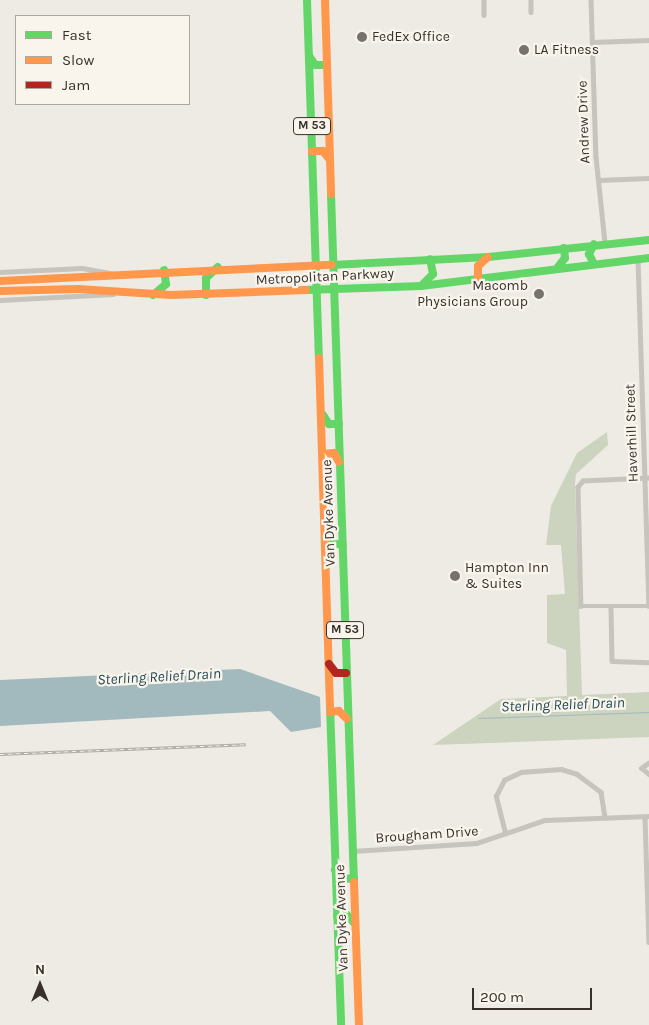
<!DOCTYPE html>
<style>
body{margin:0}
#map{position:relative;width:649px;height:1025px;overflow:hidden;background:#edebe4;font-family:Karla,sans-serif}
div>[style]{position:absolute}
.green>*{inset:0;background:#ccd3bf}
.water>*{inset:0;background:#a2b9bd}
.stream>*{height:1px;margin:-0.5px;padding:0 0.5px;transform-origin:0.5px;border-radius:0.5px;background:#a2b9bd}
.street>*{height:4.5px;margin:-2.25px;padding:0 2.25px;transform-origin:2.25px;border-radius:2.25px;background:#c7c3bd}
.fast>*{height:8px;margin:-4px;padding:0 4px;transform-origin:4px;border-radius:4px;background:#63d668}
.slow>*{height:8px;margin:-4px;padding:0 4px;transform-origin:4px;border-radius:4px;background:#ff974d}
.jam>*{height:8px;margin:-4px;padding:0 4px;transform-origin:4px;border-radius:4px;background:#b3261e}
.rail>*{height:3px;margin-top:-1.5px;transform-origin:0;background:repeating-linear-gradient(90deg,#f9f5ed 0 4px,#afaca7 0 8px);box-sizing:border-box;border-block:1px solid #afaca7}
.dots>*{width:14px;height:14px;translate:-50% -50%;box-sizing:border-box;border:2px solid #f9f5ed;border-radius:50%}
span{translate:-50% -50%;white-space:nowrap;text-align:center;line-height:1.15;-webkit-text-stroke:4.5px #f9f5ed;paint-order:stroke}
.shield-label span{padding:1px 4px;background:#f9f5ed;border:1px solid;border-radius:4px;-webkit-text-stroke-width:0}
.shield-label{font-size:12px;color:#38312b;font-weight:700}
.poi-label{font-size:14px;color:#38312b}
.left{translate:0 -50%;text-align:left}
.right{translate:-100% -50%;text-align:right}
.street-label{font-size:14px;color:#38312b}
.water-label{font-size:15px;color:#244b56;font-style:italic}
.legend{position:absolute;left:15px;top:15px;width:175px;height:90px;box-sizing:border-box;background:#f9f5ed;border:1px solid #aca79f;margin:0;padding:6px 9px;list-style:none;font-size:15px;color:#38312b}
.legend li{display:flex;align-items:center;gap:10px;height:25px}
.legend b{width:25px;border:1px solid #aca79f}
.north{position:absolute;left:15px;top:960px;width:50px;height:50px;-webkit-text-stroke:4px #f9f5ed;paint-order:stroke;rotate:0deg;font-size:14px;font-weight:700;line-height:20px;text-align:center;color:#38312b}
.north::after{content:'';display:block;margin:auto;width:18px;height:22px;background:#38312b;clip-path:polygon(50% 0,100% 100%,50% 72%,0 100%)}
.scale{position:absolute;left:472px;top:988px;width:120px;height:22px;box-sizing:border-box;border:2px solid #38312b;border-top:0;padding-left:6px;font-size:15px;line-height:18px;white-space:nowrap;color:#38312b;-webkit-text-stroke:4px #f9f5ed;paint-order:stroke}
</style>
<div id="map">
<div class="green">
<div style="clip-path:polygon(607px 432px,608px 445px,576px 474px,575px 484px,582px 695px,649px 692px,649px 737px,433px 745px,501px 699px,567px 696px,566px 650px,547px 643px,547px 595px,565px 594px,561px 545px,546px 545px,551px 506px,577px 453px)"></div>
</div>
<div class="water">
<div style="clip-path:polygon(240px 669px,320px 697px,321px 727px,291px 732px,270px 711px,0 726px,0 680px)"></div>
</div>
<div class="stream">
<div style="left:478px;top:718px;width:171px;rotate:-2deg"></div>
</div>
<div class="street">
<div style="left:484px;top:0;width:15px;rotate:90deg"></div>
<div style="left:531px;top:0;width:12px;rotate:90deg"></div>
<div style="left:591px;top:0;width:157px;rotate:88.2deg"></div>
<div style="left:596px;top:157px;width:85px;rotate:84deg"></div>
<div style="left:592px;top:42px;width:57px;rotate:-2deg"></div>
<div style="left:598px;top:180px;width:51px;rotate:-2.2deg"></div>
<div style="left:638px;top:258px;width:348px;rotate:88.2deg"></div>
<div style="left:0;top:272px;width:82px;rotate:-2.8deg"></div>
<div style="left:82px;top:268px;width:28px;rotate:10deg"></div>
<div style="left:0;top:300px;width:113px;rotate:-3deg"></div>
<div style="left:649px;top:478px;width:66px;rotate:177.4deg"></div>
<div style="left:583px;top:481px;width:8px;rotate:130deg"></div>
<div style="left:578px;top:487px;width:119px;rotate:88.6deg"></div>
<div style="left:581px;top:606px;width:68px"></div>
<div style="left:611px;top:608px;width:53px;rotate:88.9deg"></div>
<div style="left:612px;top:661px;width:37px;rotate:2deg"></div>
<div style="left:649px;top:763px;width:9px;rotate:144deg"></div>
<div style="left:642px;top:768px;width:9px;rotate:41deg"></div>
<div style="left:645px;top:817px;width:125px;rotate:88.2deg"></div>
<div style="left:505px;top:833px;width:38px;rotate:-104deg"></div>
<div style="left:496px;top:796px;width:18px;rotate:-63deg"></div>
<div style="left:504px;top:780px;width:19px;rotate:-25deg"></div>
<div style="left:521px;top:772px;width:40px;rotate:-4.3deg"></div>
<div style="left:561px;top:769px;width:17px;rotate:17deg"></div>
<div style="left:577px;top:774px;width:30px;rotate:37deg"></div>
<div style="left:601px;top:792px;width:26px;rotate:81deg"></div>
<div style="left:353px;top:851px;width:124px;rotate:-3.7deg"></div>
<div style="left:477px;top:843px;width:72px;rotate:-18.7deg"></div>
<div style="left:545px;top:820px;width:104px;rotate:-2.2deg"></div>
</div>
<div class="fast">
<div style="left:307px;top:0;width:358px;rotate:88.1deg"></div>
<div style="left:310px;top:57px;width:9px;rotate:58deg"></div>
<div style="left:315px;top:65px;width:12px"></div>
<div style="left:331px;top:194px;width:688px;rotate:88.09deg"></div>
<div style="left:593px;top:262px;width:9px;rotate:-117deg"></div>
<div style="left:589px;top:254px;width:11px;rotate:-63deg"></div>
<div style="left:332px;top:265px;width:156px;rotate:-2.9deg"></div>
<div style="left:488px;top:257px;width:162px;rotate:-6deg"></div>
<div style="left:558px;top:267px;width:11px;rotate:-52deg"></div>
<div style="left:565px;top:258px;width:10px;rotate:-96deg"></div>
<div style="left:421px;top:286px;width:17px;rotate:-45deg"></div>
<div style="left:433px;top:274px;width:15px;rotate:-101deg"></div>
<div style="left:306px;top:290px;width:115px;rotate:-2deg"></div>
<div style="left:421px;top:286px;width:230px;rotate:-7deg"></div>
<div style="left:153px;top:295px;width:17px;rotate:-40deg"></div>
<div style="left:166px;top:284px;width:14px;rotate:-98deg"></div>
<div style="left:206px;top:295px;width:17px;rotate:-90deg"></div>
<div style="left:206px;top:278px;width:16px;rotate:-43deg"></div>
<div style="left:323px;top:415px;width:11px;rotate:56deg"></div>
<div style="left:329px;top:424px;width:10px"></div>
<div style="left:326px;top:534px;width:10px;rotate:61deg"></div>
<div style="left:331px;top:543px;width:12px;rotate:9deg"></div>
<div style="left:330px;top:706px;width:319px;rotate:88deg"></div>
<div style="left:335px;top:870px;width:13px;rotate:42deg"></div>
<div style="left:345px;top:879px;width:9px;rotate:-6deg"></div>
<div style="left:337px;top:916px;width:10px;rotate:-6deg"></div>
<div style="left:347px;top:915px;width:12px;rotate:48deg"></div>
</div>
<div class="slow">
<div style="left:325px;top:0;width:194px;rotate:88.2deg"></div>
<div style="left:312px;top:151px;width:11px"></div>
<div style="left:323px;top:151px;width:11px;rotate:52deg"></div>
<div style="left:478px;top:280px;width:14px;rotate:-90deg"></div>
<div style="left:478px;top:266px;width:13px;rotate:-42deg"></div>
<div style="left:0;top:281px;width:332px;rotate:-2.8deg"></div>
<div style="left:0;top:291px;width:78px;rotate:-1.5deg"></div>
<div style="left:78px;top:289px;width:93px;rotate:3.7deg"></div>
<div style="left:171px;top:295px;width:135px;rotate:-2.1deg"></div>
<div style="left:319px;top:358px;width:348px;rotate:88.2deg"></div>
<div style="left:323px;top:454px;width:11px;rotate:-5deg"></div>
<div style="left:334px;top:453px;width:10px;rotate:61deg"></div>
<div style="left:330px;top:712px;width:9px;rotate:-6deg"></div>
<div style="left:339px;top:711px;width:11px;rotate:45deg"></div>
<div style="left:354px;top:882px;width:143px;rotate:88deg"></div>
</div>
<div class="jam">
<div style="left:329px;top:664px;width:11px;rotate:52deg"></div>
<div style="left:336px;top:673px;width:10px"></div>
</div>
<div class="rail">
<div style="left:0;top:754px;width:246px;rotate:-2.3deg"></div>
</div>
<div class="dots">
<div style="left:362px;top:37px;background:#77726c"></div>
<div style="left:524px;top:50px;background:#77726c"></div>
<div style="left:539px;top:294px;background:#77726c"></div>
<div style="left:455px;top:576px;background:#77726c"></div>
</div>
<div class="shield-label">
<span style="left:312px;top:126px">M 53</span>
<span style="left:345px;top:630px">M 53</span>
</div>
<div class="poi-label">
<span class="left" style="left:372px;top:37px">FedEx Office</span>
<span class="left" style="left:534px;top:50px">LA Fitness</span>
<span class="right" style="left:528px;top:294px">Macomb<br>Physicians Group</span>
<span class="left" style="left:465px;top:576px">Hampton Inn<br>&amp; Suites</span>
</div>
<div class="street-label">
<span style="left:584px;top:122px;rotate:-92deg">Andrew Drive</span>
<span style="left:325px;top:277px;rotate:-3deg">Metropolitan Parkway</span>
<span style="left:632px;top:433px;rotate:-92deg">Haverhill Street</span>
<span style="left:329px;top:513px;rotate:-92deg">Van Dyke Avenue</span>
<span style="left:427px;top:835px;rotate:-4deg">Brougham Drive</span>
<span style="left:342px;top:918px;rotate:-92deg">Van Dyke Avenue</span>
</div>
<div class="water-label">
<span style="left:159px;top:677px;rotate:-3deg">Sterling Relief Drain</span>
<span style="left:563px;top:705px;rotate:-2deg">Sterling Relief Drain</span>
</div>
<ul class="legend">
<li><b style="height:6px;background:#63d668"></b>Fast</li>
<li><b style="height:6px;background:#ff974d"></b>Slow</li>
<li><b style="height:6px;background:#b3261e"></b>Jam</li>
</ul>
<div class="north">N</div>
<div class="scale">200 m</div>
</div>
